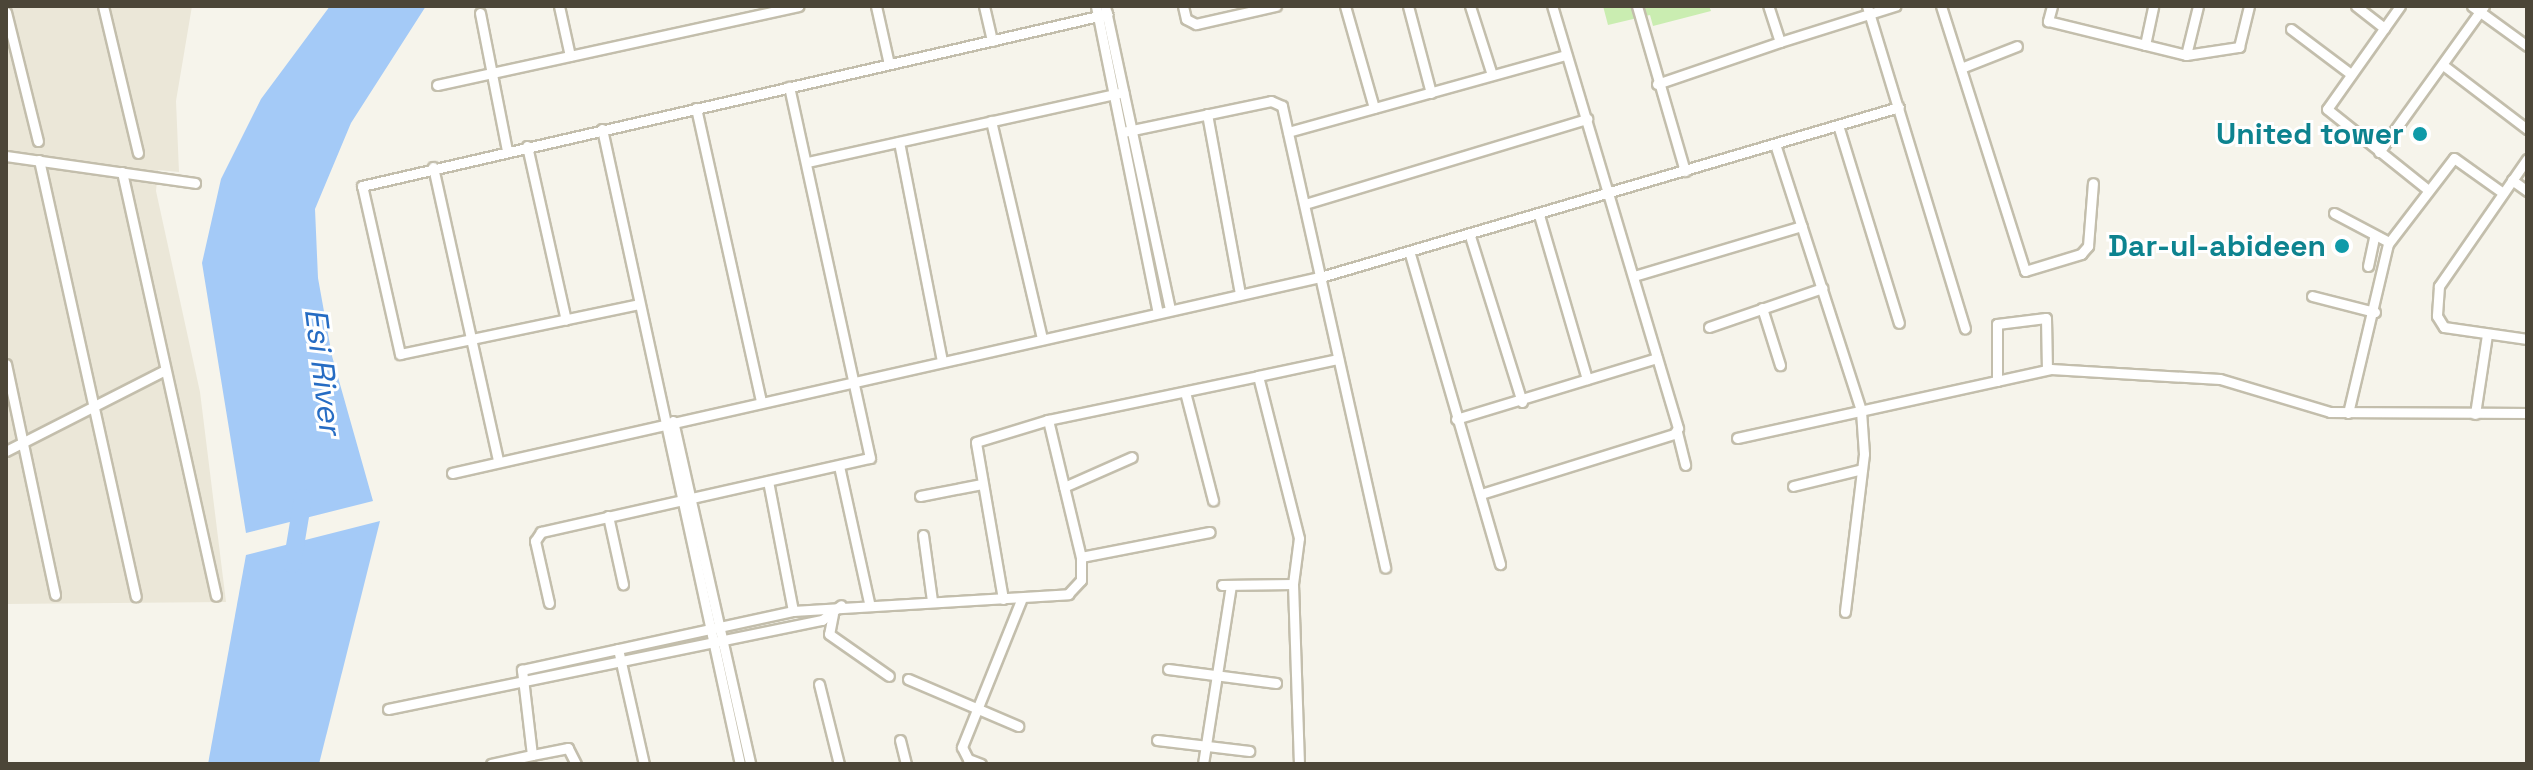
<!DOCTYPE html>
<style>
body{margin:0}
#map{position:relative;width:2533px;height:770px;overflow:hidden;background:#f6f4eb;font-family:"Space Grotesk",sans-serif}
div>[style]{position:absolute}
.residential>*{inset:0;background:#ebe7d8}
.green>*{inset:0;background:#caedb1}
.water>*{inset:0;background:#a4caf7}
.river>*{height:18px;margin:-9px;padding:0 9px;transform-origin:9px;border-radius:9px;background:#a4caf7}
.roads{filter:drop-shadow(2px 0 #c3beac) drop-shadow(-2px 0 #c3beac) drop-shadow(0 2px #c3beac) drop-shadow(0 -2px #c3beac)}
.minor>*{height:9px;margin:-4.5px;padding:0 4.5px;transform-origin:4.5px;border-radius:4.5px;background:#fff}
.dots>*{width:22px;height:22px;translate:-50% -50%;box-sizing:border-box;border:4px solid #fff;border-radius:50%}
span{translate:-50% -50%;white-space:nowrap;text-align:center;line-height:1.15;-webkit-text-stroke:6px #fff;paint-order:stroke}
.culture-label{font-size:30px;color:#0d838f;font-weight:700}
.right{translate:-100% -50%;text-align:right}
.water-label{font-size:32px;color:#266cc3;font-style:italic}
.frame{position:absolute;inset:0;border:8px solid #4c4638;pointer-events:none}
</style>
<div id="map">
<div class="residential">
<div style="clip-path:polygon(6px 6px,192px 6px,176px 101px,179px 172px,158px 170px,156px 191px,200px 392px,226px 602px,6px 604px)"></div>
</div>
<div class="green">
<div style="clip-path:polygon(1603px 6px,1709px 6px,1711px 11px,1653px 26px,1650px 15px,1608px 25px)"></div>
</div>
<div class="water">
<div style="clip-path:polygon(330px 6px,426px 6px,351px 123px,315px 209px,318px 278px,332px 356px,373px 501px,246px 533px,202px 263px,221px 179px,261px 99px)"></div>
<div style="clip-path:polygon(380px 521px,319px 764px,208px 764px,246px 555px)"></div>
</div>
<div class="river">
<div style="left:292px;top:564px;width:67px;rotate:-80.5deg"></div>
</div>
<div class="roads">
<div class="minor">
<div style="left:103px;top:6px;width:151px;rotate:76.6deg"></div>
<div style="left:559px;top:6px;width:51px;rotate:77.6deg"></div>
<div style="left:876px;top:6px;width:59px;rotate:77.4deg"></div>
<div style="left:984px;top:6px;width:36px;rotate:77deg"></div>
<div style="left:1096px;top:6px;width:313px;rotate:78.6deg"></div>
<div style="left:1105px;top:6px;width:311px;rotate:77.9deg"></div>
<div style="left:1183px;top:6px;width:13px;rotate:77deg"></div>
<div style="left:1186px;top:19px;width:11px;rotate:27deg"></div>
<div style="left:1196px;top:24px;width:82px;rotate:-12.7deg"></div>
<div style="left:1345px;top:6px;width:106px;rotate:74.1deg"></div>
<div style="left:1408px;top:6px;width:90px;rotate:75.2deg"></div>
<div style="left:1470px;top:6px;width:72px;rotate:72.3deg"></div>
<div style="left:1637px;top:6px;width:172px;rotate:73.8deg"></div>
<div style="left:1867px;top:6px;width:337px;rotate:73.1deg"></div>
<div style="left:1941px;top:6px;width:278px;rotate:72.4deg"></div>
<div style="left:2025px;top:271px;width:59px;rotate:-16.9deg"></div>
<div style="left:2081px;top:254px;width:11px;rotate:-49deg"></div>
<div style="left:2088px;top:246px;width:63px;rotate:-85.5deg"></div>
<div style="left:2052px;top:6px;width:16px;rotate:105deg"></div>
<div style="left:2048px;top:21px;width:142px;rotate:13.8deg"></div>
<div style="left:2186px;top:55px;width:54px;rotate:-8.6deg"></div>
<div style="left:2239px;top:47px;width:42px;rotate:-76.3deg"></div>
<div style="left:2356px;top:6px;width:36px;rotate:38deg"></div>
<div style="left:2400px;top:6px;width:126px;rotate:125.3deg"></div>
<div style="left:2327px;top:109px;width:128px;rotate:38.7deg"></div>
<div style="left:2472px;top:6px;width:68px;rotate:36deg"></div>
<div style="left:6px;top:12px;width:133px;rotate:76.1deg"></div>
<div style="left:480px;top:13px;width:140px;rotate:78.9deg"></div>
<div style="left:2291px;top:29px;width:75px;rotate:36.9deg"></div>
<div style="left:1780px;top:42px;width:121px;rotate:-17.4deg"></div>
<div style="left:2145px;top:45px;width:40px;rotate:-78deg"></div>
<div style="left:2186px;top:55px;width:50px;rotate:-76.2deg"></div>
<div style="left:2443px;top:65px;width:106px;rotate:37.3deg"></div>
<div style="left:1961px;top:68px;width:60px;rotate:-21.4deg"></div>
<div style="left:1657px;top:84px;width:130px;rotate:-18.9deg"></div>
<div style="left:1780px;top:42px;width:38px;rotate:-108deg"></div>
<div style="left:437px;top:85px;width:370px;rotate:-12.3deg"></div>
<div style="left:696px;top:108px;width:300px;rotate:77.5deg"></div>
<div style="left:1207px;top:114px;width:183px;rotate:79.6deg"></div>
<div style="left:991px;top:121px;width:224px;rotate:76.8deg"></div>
<div style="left:1838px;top:125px;width:207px;rotate:72.9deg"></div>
<div style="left:602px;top:129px;width:650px;rotate:77.74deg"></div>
<div style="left:1123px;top:132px;width:151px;rotate:-11.8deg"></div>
<div style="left:1271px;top:101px;width:12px;rotate:24deg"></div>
<div style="left:1282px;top:106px;width:473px;rotate:77.4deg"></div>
<div style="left:1288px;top:132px;width:288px;rotate:-15.5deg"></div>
<div style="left:899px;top:142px;width:224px;rotate:78.9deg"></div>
<div style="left:1775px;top:144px;width:281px;rotate:72.1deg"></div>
<div style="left:1861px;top:411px;width:43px;rotate:86deg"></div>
<div style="left:1864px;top:454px;width:159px;rotate:96.9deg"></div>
<div style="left:527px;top:146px;width:178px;rotate:77.4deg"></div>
<div style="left:2379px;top:152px;width:180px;rotate:-54.3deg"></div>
<div style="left:6px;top:156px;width:191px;rotate:8.1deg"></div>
<div style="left:2527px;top:159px;width:155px;rotate:124.7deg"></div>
<div style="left:2439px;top:286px;width:30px;rotate:94deg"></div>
<div style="left:2437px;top:316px;width:13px;rotate:58deg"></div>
<div style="left:2444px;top:327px;width:84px;rotate:8.2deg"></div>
<div style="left:39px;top:160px;width:447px;rotate:77.5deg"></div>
<div style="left:808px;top:162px;width:323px;rotate:-12.5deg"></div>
<div style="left:433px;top:167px;width:300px;rotate:77.5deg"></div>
<div style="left:122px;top:172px;width:434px;rotate:77.5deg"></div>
<div style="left:2512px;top:180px;width:19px;rotate:36deg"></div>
<div style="left:1305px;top:204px;width:295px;rotate:-16.8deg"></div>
<div style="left:2334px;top:213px;width:62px;rotate:27.8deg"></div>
<div style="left:1539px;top:215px;width:171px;rotate:73.7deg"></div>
<div style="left:1470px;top:236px;width:174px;rotate:72.6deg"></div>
<div style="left:1410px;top:254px;width:323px;rotate:73.8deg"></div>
<div style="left:2368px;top:266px;width:30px;rotate:-78deg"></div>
<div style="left:1634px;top:276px;width:175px;rotate:-16.6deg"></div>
<div style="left:2312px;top:296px;width:65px;rotate:14.3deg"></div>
<div style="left:639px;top:304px;width:244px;rotate:168.2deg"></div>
<div style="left:400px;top:354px;width:172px;rotate:-102.7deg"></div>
<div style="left:362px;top:186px;width:765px;rotate:-13deg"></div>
<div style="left:1762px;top:308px;width:60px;rotate:72.5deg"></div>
<div style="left:1709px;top:327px;width:120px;rotate:-19deg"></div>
<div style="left:6px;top:364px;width:236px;rotate:78deg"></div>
<div style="left:1997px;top:381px;width:57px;rotate:-90deg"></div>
<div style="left:1997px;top:324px;width:49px;rotate:-7deg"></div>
<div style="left:2046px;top:318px;width:51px;rotate:88.9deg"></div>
<div style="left:1185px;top:392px;width:112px;rotate:75.5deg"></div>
<div style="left:2348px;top:413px;width:174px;rotate:-76.7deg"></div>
<div style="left:2388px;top:244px;width:108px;rotate:-52.5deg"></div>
<div style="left:2454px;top:158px;width:60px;rotate:35.5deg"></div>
<div style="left:2475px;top:414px;width:80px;rotate:-81.4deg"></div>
<div style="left:1456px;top:419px;width:210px;rotate:-16.9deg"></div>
<div style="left:1048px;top:420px;width:141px;rotate:76.5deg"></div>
<div style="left:1081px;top:557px;width:131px;rotate:-11deg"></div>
<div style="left:673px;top:421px;width:352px;rotate:77.3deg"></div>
<div style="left:1677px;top:432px;width:34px;rotate:76deg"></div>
<div style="left:1737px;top:438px;width:321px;rotate:-12.4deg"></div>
<div style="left:2051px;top:369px;width:169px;rotate:3.4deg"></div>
<div style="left:2220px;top:379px;width:115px;rotate:16.7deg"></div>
<div style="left:2330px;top:412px;width:197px;rotate:0.3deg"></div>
<div style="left:6px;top:451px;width:178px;rotate:-27deg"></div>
<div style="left:839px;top:466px;width:140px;rotate:77.6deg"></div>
<div style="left:452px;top:473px;width:894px;rotate:-12.73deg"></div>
<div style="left:1324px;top:276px;width:599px;rotate:-16.38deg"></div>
<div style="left:768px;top:481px;width:132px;rotate:79.1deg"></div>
<div style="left:1793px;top:486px;width:71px;rotate:-13.8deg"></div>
<div style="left:1064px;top:487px;width:74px;rotate:-23.8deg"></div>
<div style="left:1481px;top:494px;width:202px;rotate:-17.3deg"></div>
<div style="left:1674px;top:434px;width:7px;rotate:-56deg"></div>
<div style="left:1678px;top:428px;width:440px;rotate:-106.6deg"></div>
<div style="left:920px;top:496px;width:63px;rotate:-11deg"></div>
<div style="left:608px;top:516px;width:70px;rotate:77.6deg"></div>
<div style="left:923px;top:535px;width:67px;rotate:82.2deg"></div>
<div style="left:1293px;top:584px;width:46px;rotate:-82.6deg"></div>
<div style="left:1299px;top:538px;width:167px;rotate:-104.2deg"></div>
<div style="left:1258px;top:376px;width:82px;rotate:-12deg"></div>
<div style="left:1222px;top:585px;width:71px;rotate:-0.8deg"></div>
<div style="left:1293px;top:584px;width:180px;rotate:88.1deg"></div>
<div style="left:1003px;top:599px;width:159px;rotate:-99.8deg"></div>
<div style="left:976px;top:442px;width:75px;rotate:-17deg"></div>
<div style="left:1048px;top:420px;width:215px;rotate:-11.8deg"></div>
<div style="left:549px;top:603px;width:64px;rotate:-102.7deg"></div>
<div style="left:535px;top:541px;width:11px;rotate:-56deg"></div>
<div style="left:541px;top:532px;width:337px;rotate:-12.7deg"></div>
<div style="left:870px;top:458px;width:380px;rotate:-102.3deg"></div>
<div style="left:833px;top:614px;width:20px;rotate:101deg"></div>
<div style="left:829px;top:634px;width:73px;rotate:35deg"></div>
<div style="left:618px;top:649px;width:118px;rotate:77.3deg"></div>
<div style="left:1168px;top:669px;width:109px;rotate:7.4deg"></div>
<div style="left:908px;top:679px;width:120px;rotate:23.1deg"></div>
<div style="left:819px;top:684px;width:82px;rotate:76deg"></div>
<div style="left:388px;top:709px;width:443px;rotate:-11.6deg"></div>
<div style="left:822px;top:620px;width:24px;rotate:-38deg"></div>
<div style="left:900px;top:740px;width:25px;rotate:76deg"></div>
<div style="left:1157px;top:740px;width:93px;rotate:6.8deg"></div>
<div style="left:491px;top:764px;width:42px;rotate:-12.4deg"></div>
<div style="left:576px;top:764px;width:18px;rotate:-117deg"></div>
<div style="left:568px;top:748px;width:37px;rotate:169deg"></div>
<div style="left:532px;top:755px;width:86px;rotate:-96.7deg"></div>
<div style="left:522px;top:670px;width:277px;rotate:-12.3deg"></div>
<div style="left:793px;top:611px;width:276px;rotate:-3.5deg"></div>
<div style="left:1068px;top:594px;width:19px;rotate:-47deg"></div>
<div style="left:1081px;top:580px;width:23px;rotate:-90deg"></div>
<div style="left:981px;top:764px;width:14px;rotate:-159deg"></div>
<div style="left:968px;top:759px;width:13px;rotate:-117deg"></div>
<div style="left:962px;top:747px;width:158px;rotate:-68.1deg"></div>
<div style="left:1203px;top:764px;width:180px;rotate:-81.1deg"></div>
</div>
</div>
<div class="dots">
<div style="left:2420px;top:134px;background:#0f9aa8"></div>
<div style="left:2342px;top:246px;background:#0f9aa8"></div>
</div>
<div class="culture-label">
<span class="right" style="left:2404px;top:134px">United tower</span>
<span class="right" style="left:2326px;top:246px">Dar-ul-abideen</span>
</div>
<div class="water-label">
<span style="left:323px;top:371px;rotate:83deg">Esi River</span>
</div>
<div class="frame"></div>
</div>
